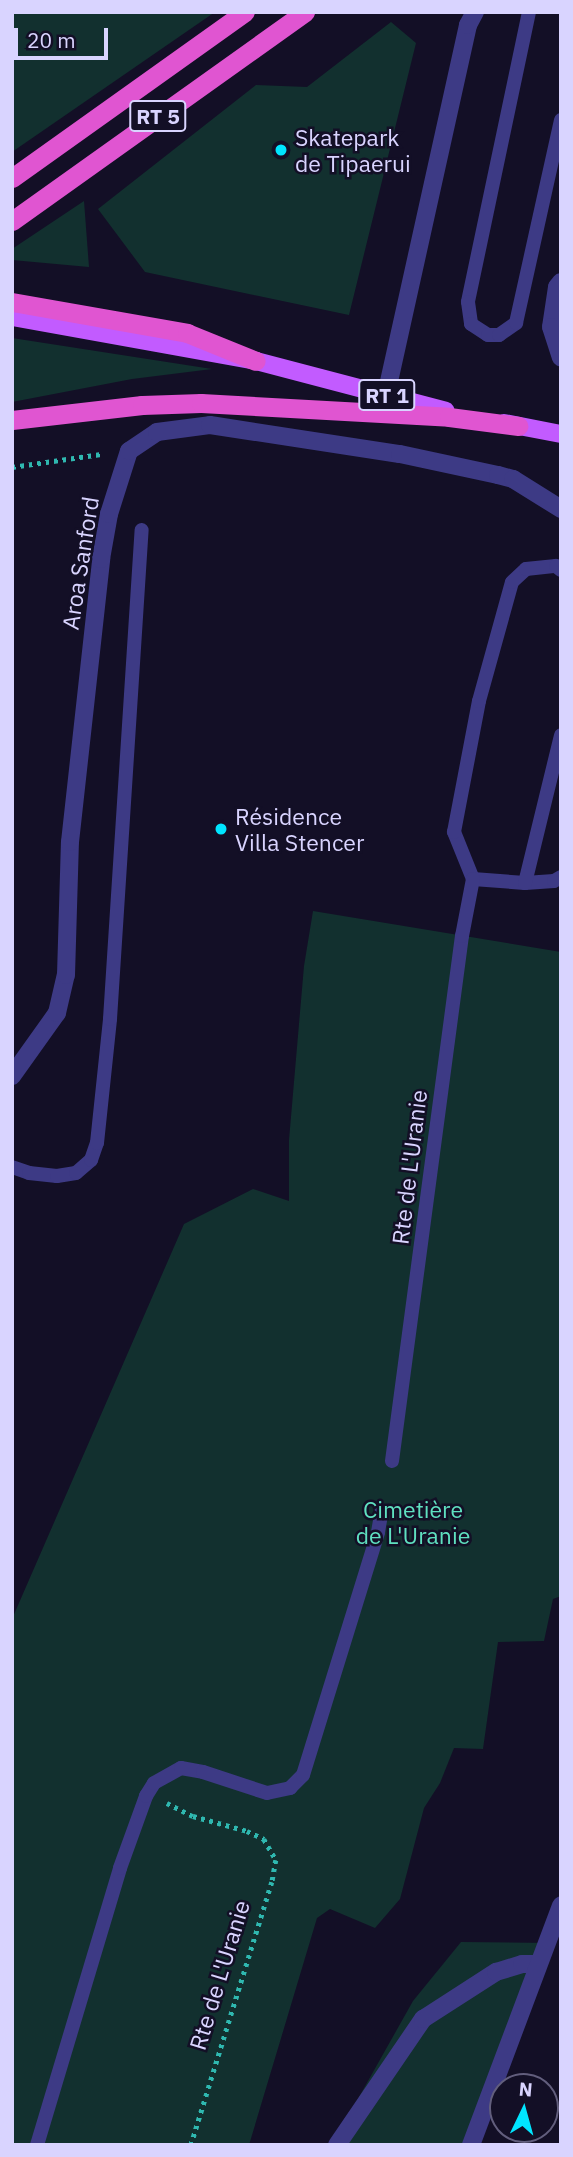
<!DOCTYPE html>
<meta charset="utf-8">
<style>
body{margin:0}
#map{position:relative;width:573px;height:2157px;overflow:hidden;background:#130f26;font-family:"IBM Plex Sans",sans-serif}
div>[style]{position:absolute}
.green>*{inset:0;background:#12302f}
.path>*{height:4.5px;margin-top:-2.25px;transform-origin:0;background:repeating-linear-gradient(90deg,#2fb8b0 0 3.5px,transparent 0 8.5px)}
.service>*{height:14px;margin:-7px;padding:0 7px;transform-origin:7px;border-radius:7px;background:#3d3a85}
.minor>*{height:18px;margin:-9px;padding:0 9px;transform-origin:9px;border-radius:9px;background:#3d3a85}
.tertiary>*{height:18px;margin:-9px;padding:0 9px;transform-origin:9px;border-radius:9px;background:#3d3a85}
.primary>*{height:18px;margin:-9px;padding:0 9px;transform-origin:9px;border-radius:9px;background:#c25bff}
.trunk>*{height:19px;margin:-9.5px;padding:0 9.5px;transform-origin:9.5px;border-radius:9.5px;background:#e055d1}
.dots>*{width:19px;height:19px;translate:-50% -50%;box-sizing:border-box;border:4px solid #130f26;border-radius:50%}
span{translate:-50% -50%;white-space:nowrap;text-align:center;line-height:1.15;-webkit-text-stroke:5px #130f26;paint-order:stroke}
.shield-label span{padding:2px 5px;background:#130f26;border:2px solid;border-radius:5px;-webkit-text-stroke-width:0}
.shield-label{font-size:21px;color:#d9d4ff;font-weight:700}
.poi-label{font-size:23px;color:#d9d4ff}
.left{translate:0 -50%;text-align:left}
.street-label{font-size:23px;color:#d9d4ff}
.park-label{font-size:23px;color:#5fe0c0}
.frame{position:absolute;inset:0;border:14px solid #d9d4ff;pointer-events:none}
.north{position:absolute;left:489px;top:2073px;width:70px;height:70px;box-sizing:border-box;background:#130f26;border:2px solid #625e7d;border-radius:50%;rotate:5deg;font-size:19px;font-weight:700;line-height:28px;text-align:center;color:#d9d4ff}
.north::after{content:'';display:block;margin:auto;width:24px;height:32px;background:#00e5ff;clip-path:polygon(50% 0,100% 100%,50% 72%,0 100%)}
.scale{position:absolute;left:14px;top:28px;width:94px;height:32px;box-sizing:border-box;border:4px solid #d9d4ff;border-top:0;padding-left:9px;font-size:21px;line-height:24px;white-space:nowrap;color:#d9d4ff;-webkit-text-stroke:5px #130f26;paint-order:stroke}
</style>
<div id="map">
<div class="green">
<div style="clip-path:polygon(12px 12px,215px 12px,12px 152px)"></div>
<div style="clip-path:polygon(391px 22px,416px 43px,349px 315px,145px 272px,98px 209px,256px 85px,307px 87px)"></div>
<div style="clip-path:polygon(84px 201px,89px 267px,12px 260px,12px 249px)"></div>
<div style="clip-path:polygon(12px 338px,212px 369px,132px 379px,12px 402px)"></div>
<div style="clip-path:polygon(313px 911px,561px 952px,561px 1596px,553px 1599px,544px 1641px,498px 1642px,483px 1749px,454px 1748px,440px 1783px,424px 1808px,400px 1899px,375px 1928px,330px 1909px,317px 1918px,249px 2145px,12px 2145px,12px 1619px,184px 1224px,253px 1189px,289px 1201px,289px 1140px,304px 966px)"></div>
<div style="clip-path:polygon(461px 1942px,549px 1943px,469px 2145px,332px 2145px,413px 2001px)"></div>
</div>
<div class="path">
<div style="left:12px;top:467px;width:90px;rotate:-8.3deg"></div>
<div style="left:167px;top:1803px;width:29px;rotate:27deg"></div>
<div style="left:193px;top:1816px;width:56px;rotate:15.5deg"></div>
<div style="left:247px;top:1831px;width:19px;rotate:25deg"></div>
<div style="left:264px;top:1839px;width:24px;rotate:60deg"></div>
<div style="left:276px;top:1860px;width:22px;rotate:100deg"></div>
<div style="left:272px;top:1882px;width:275px;rotate:107.1deg"></div>
</div>
<div class="service">
<div style="left:529px;top:12px;width:296px;rotate:101.9deg"></div>
<div style="left:468px;top:302px;width:22px;rotate:82deg"></div>
<div style="left:471px;top:324px;width:20px;rotate:33deg"></div>
<div style="left:488px;top:335px;width:11px"></div>
<div style="left:499px;top:335px;width:21px;rotate:-35deg"></div>
<div style="left:516px;top:323px;width:208px;rotate:-77.5deg"></div>
<div style="left:473px;top:879px;width:51px;rotate:-112deg"></div>
<div style="left:454px;top:832px;width:133px;rotate:-79.2deg"></div>
<div style="left:479px;top:701px;width:123px;rotate:-74.5deg"></div>
<div style="left:512px;top:582px;width:19px;rotate:-43deg"></div>
<div style="left:526px;top:569px;width:30px;rotate:-6deg"></div>
<div style="left:556px;top:566px;width:6px;rotate:39deg"></div>
<div style="left:473px;top:879px;width:52px;rotate:4.4deg"></div>
<div style="left:525px;top:883px;width:29px;rotate:-4deg"></div>
<div style="left:554px;top:881px;width:8px;rotate:-30deg"></div>
<div style="left:525px;top:883px;width:152px;rotate:-76.3deg"></div>
<div style="left:12px;top:1167px;width:18px;rotate:19deg"></div>
<div style="left:29px;top:1173px;width:28px;rotate:6deg"></div>
<div style="left:57px;top:1176px;width:19px;rotate:-9deg"></div>
<div style="left:76px;top:1173px;width:20px;rotate:-41deg"></div>
<div style="left:91px;top:1160px;width:18px;rotate:-71deg"></div>
<div style="left:97px;top:1143px;width:125px;rotate:-84deg"></div>
<div style="left:110px;top:1019px;width:490px;rotate:-86.3deg"></div>
<div style="left:392px;top:1461px;width:530px;rotate:-82.41deg"></div>
<div style="left:462px;top:936px;width:58px;rotate:-79.1deg"></div>
<div style="left:37px;top:2145px;width:289px;rotate:-73.3deg"></div>
<div style="left:120px;top:1868px;width:77px;rotate:-70.1deg"></div>
<div style="left:146px;top:1796px;width:15px;rotate:-58deg"></div>
<div style="left:154px;top:1783px;width:31px;rotate:-29deg"></div>
<div style="left:181px;top:1768px;width:22px;rotate:10deg"></div>
<div style="left:203px;top:1772px;width:67px;rotate:18.2deg"></div>
<div style="left:267px;top:1793px;width:24px;rotate:-12deg"></div>
<div style="left:290px;top:1788px;width:18px;rotate:-45deg"></div>
<div style="left:303px;top:1775px;width:254px;rotate:-72.8deg"></div>
<div style="left:378px;top:1532px;width:22px;rotate:-80deg"></div>
</div>
<div class="minor">
<div style="left:561px;top:282px;width:6px;rotate:129deg"></div>
<div style="left:557px;top:287px;width:40px;rotate:98.5deg"></div>
<div style="left:551px;top:327px;width:32px;rotate:72deg"></div>
<div style="left:12px;top:1076px;width:77px;rotate:-54.5deg"></div>
<div style="left:57px;top:1013px;width:39px;rotate:-77deg"></div>
<div style="left:66px;top:975px;width:133px;rotate:-88.3deg"></div>
<div style="left:70px;top:842px;width:285px;rotate:-83.7deg"></div>
<div style="left:101px;top:559px;width:46px;rotate:-79.9deg"></div>
<div style="left:109px;top:514px;width:66px;rotate:-72.4deg"></div>
<div style="left:129px;top:451px;width:34px;rotate:-34deg"></div>
<div style="left:157px;top:432px;width:53px;rotate:-7.5deg"></div>
<div style="left:210px;top:425px;width:192px;rotate:8.7deg"></div>
<div style="left:400px;top:454px;width:100px;rotate:12.1deg"></div>
<div style="left:498px;top:475px;width:16px;rotate:15deg"></div>
<div style="left:513px;top:479px;width:57px;rotate:32deg"></div>
<div style="left:337px;top:2145px;width:153px;rotate:-55.7deg"></div>
<div style="left:423px;top:2019px;width:87px;rotate:-32.8deg"></div>
<div style="left:496px;top:1972px;width:27px;rotate:-17deg"></div>
<div style="left:522px;top:1964px;width:15px"></div>
<div style="left:471px;top:2145px;width:256px;rotate:-69.4deg"></div>
</div>
<div class="tertiary">
<div style="left:386px;top:395px;width:379px;rotate:-77.5deg"></div>
<div style="left:468px;top:25px;width:15px;rotate:-62deg"></div>
</div>
<div class="primary">
<div style="left:12px;top:317px;width:248px;rotate:10.2deg"></div>
<div style="left:256px;top:361px;width:196px;rotate:14.7deg"></div>
<div style="left:504px;top:423px;width:58px;rotate:10.9deg"></div>
</div>
<div class="trunk">
<div style="left:12px;top:178px;width:286px;rotate:-35.5deg"></div>
<div style="left:12px;top:221px;width:360px;rotate:-35.5deg"></div>
<div style="left:12px;top:302px;width:178px;rotate:10deg"></div>
<div style="left:187px;top:333px;width:74px;rotate:22.1deg"></div>
<div style="left:12px;top:420px;width:131px;rotate:-6.6deg"></div>
<div style="left:142px;top:405px;width:59px;rotate:-1.9deg"></div>
<div style="left:201px;top:403px;width:248px;rotate:3.2deg"></div>
<div style="left:449px;top:417px;width:70px;rotate:7.4deg"></div>
</div>
<div class="dots">
<div style="left:281px;top:150px;background:#00e5ff"></div>
<div style="left:221px;top:829px;background:#00e5ff"></div>
</div>
<div class="shield-label">
<span style="left:158px;top:116px">RT 5</span>
<span style="left:387px;top:395px">RT 1</span>
</div>
<div class="poi-label">
<span class="left" style="left:295px;top:150px">Skatepark<br>de Tipaerui</span>
<span class="left" style="left:235px;top:829px">Résidence<br>Villa Stencer</span>
</div>
<div class="street-label">
<span style="left:80px;top:563px;rotate:-81deg">Aroa Sanford</span>
<span style="left:409px;top:1167px;rotate:-83deg">Rte de L'Uranie</span>
<span style="left:219px;top:1975px;rotate:-73deg">Rte de L'Uranie</span>
</div>
<div class="park-label">
<span style="left:413px;top:1522px">Cimetière<br>de L'Uranie</span>
</div>
<div class="frame"></div>
<div class="north">N</div>
<div class="scale">20 m</div>
</div>
